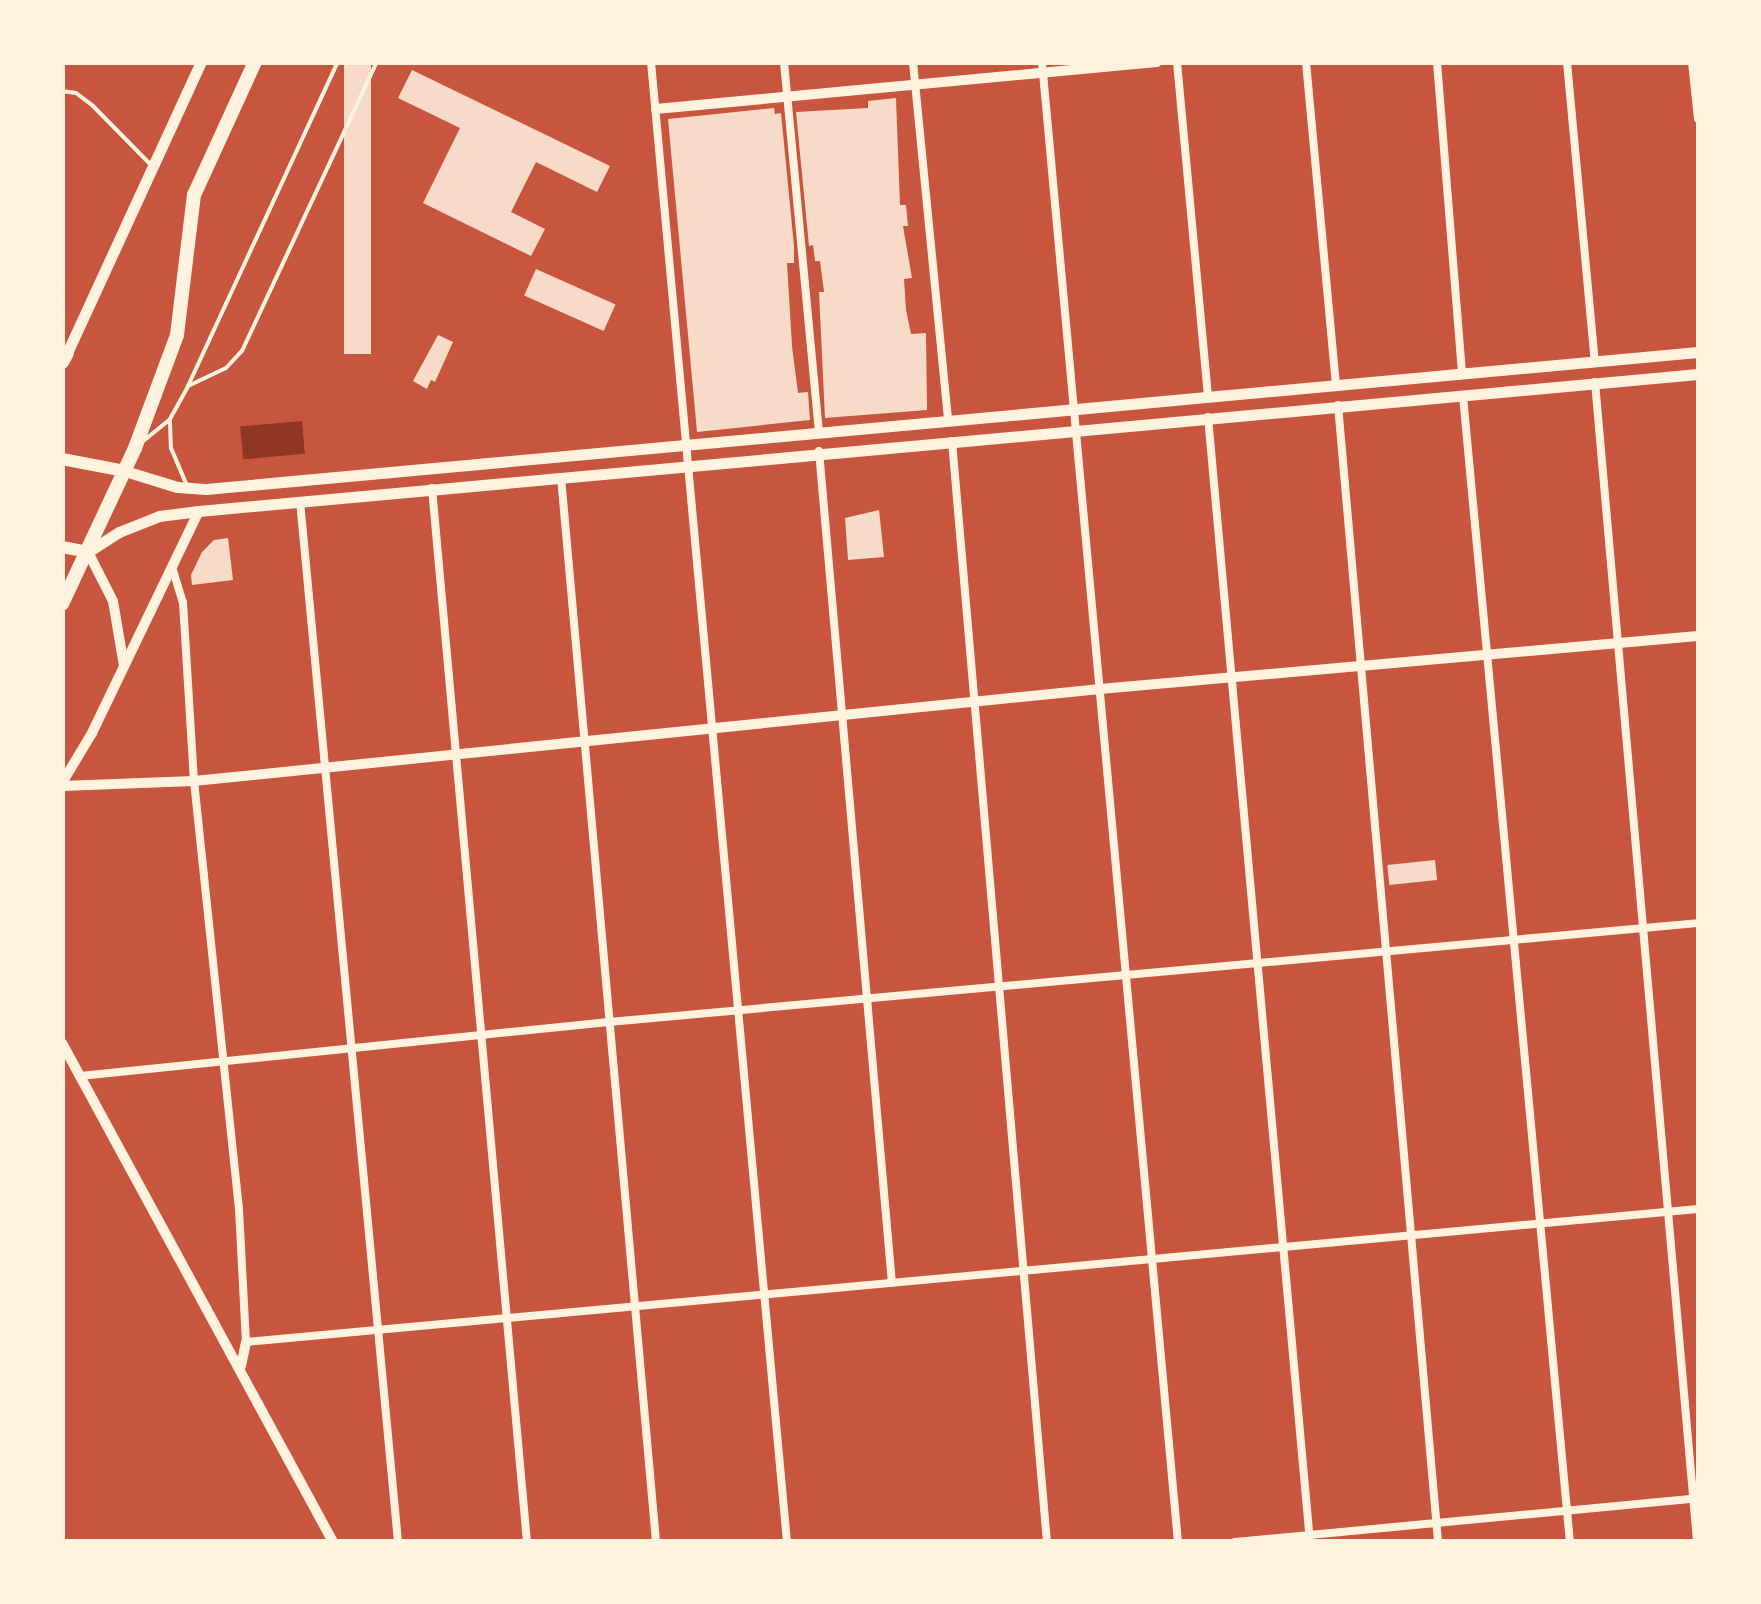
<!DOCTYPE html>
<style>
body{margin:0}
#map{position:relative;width:1761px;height:1604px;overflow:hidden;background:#c8553d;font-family:"Asap Condensed",sans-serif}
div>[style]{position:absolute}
.water>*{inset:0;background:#8f3625;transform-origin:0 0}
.building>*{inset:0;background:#f7dbc8;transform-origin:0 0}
.service>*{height:4px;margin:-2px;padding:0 2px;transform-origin:2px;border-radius:2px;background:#fff3e0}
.minor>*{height:8px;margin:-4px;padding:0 4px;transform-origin:4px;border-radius:4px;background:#fff3e0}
.tertiary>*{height:10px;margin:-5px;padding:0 5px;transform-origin:5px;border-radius:5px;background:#fff3e0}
.secondary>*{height:11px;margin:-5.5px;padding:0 5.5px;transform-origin:5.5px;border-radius:5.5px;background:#fff3e0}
.primary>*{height:12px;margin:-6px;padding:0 6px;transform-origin:6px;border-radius:6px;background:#fff3e0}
.trunk>*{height:14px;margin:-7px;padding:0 7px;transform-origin:7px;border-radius:7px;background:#fff3e0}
span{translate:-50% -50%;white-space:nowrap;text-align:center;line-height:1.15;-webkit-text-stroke:8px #fff3e0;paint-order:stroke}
.frame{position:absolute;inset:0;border:65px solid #fff3e0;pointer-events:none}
</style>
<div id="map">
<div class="water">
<div style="left:302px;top:421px;width:33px;height:62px;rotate:85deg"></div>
</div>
<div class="building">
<div style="left:344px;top:62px;width:27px;height:292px"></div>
<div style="clip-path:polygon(412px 70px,610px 166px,597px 192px,536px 162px,511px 212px,545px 229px,531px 256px,423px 203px,460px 128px,398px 98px)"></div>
<div style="clip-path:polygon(896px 98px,900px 205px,906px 205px,908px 226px,903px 226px,912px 278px,904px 279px,906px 310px,911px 334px,926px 333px,927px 410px,825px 418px,819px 292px,824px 292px,820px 261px,815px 261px,813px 245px,809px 246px,796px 112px,868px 108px,868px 101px)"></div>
<div style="clip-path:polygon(774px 108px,775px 114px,781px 113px,794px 246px,794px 263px,787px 263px,792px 346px,798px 393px,808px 392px,810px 420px,697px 432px,668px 119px)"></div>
<div style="left:536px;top:269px;width:87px;height:29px;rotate:24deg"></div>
<div style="clip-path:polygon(438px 335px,453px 342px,435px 382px,431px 380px,427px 389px,413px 381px)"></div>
<div style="clip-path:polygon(879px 510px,884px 557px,848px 560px,845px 518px)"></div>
<div style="clip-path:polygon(228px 538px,233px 580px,192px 585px,191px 575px,202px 552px,214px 540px)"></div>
<div style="left:1435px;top:860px;width:20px;height:48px;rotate:84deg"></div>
</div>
<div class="service">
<div style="left:62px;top:91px;width:14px;rotate:8deg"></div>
<div style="left:76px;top:93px;width:21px;rotate:37deg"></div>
<div style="left:93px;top:106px;width:81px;rotate:45.5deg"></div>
<div style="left:188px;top:386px;width:42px;rotate:-25.3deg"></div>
<div style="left:226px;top:368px;width:23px;rotate:-47deg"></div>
<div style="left:242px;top:351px;width:319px;rotate:-65deg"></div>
<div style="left:170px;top:422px;width:26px;rotate:88deg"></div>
<div style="left:171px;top:448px;width:39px;rotate:67deg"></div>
<div style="left:142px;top:442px;width:36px;rotate:-39deg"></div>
<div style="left:170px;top:419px;width:38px;rotate:-61deg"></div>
<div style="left:188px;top:386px;width:357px;rotate:-65.2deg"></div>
</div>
<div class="minor">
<div style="left:651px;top:62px;width:1486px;rotate:84.75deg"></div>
<div style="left:784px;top:62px;width:372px;rotate:84.6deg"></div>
<div style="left:913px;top:62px;width:360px;rotate:84.4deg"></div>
<div style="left:1042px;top:62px;width:1486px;rotate:84.75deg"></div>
<div style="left:1177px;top:62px;width:335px;rotate:84.7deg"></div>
<div style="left:1306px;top:62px;width:325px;rotate:84.7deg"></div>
<div style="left:1437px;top:62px;width:313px;rotate:85.4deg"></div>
<div style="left:1567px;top:62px;width:301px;rotate:84.7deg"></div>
<div style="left:1692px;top:62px;width:57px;rotate:84deg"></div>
<div style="left:1595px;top:382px;width:1164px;rotate:84.97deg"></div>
<div style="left:1463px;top:396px;width:1151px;rotate:84.67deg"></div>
<div style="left:1338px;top:405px;width:1141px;rotate:84.97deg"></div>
<div style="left:1208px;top:417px;width:1130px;rotate:84.82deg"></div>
<div style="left:952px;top:441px;width:1105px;rotate:85.07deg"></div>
<div style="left:819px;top:451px;width:835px;rotate:84.99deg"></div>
<div style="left:561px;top:477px;width:1069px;rotate:84.9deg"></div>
<div style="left:432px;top:488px;width:1058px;rotate:84.85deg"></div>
<div style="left:300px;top:501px;width:1046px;rotate:84.62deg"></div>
<div style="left:172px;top:567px;width:37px;rotate:73deg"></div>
<div style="left:183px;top:602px;width:179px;rotate:86.5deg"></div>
<div style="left:194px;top:781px;width:430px;rotate:84deg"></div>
<div style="left:239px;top:1209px;width:133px;rotate:87deg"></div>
<div style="left:246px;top:1342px;width:1458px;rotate:-5.23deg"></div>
<div style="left:80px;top:1076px;width:532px;rotate:-5.83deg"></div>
<div style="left:609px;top:1022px;width:1093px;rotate:-5.19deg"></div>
<div style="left:1235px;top:1542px;width:465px;rotate:-5.4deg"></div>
</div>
<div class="tertiary">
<div style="left:656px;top:109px;width:503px;rotate:-5.36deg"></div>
<div style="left:88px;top:552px;width:55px;rotate:63deg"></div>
<div style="left:113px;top:601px;width:66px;rotate:80.4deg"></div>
<div style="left:62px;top:783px;width:58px;rotate:-59deg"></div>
<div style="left:92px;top:733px;width:246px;rotate:-64.3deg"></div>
<div style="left:62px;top:786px;width:132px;rotate:-2.2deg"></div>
<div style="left:194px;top:781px;width:911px;rotate:-5.8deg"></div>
<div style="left:1100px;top:689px;width:600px;rotate:-5.06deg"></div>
<div style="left:62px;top:1043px;width:568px;rotate:61.49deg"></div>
<div style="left:241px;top:1366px;width:25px;rotate:-78deg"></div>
</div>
<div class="secondary">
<div style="left:67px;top:353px;width:320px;rotate:-65.3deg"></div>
<div style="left:125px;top:471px;width:54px;rotate:17.1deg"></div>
<div style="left:177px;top:487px;width:29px;rotate:4deg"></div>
<div style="left:206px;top:489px;width:1498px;rotate:-5.25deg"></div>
<div style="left:88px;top:552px;width:37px;rotate:-33deg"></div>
<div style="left:119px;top:532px;width:43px;rotate:-21.8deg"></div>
<div style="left:159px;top:516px;width:40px;rotate:-7.1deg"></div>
<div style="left:199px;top:511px;width:1505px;rotate:-5.22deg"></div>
</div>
<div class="primary">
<div style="left:62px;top:459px;width:64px;rotate:10.8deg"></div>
<div style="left:62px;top:547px;width:26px;rotate:11deg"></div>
</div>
<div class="trunk">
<div style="left:62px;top:362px;width:10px;rotate:-61deg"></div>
<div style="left:62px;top:604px;width:172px;rotate:-64.9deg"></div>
<div style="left:135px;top:448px;width:121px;rotate:-69.6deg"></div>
<div style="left:177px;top:335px;width:141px;rotate:-83.1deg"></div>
<div style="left:194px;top:195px;width:146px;rotate:-65.4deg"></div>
</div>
<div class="frame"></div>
</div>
